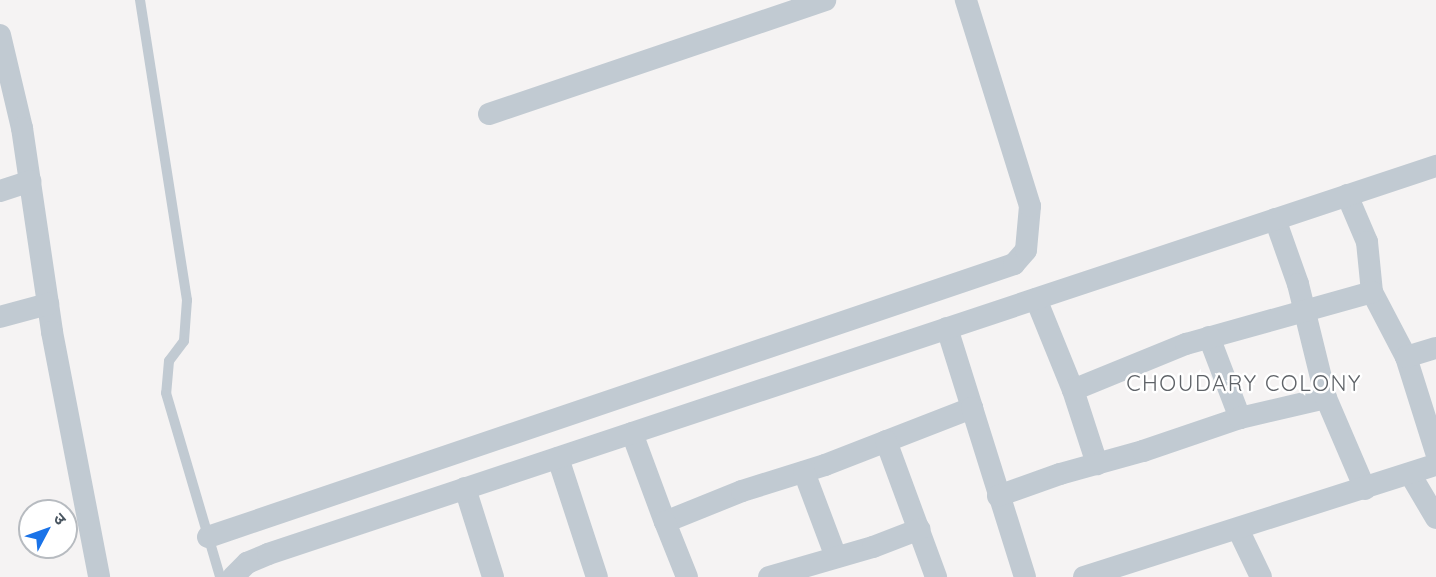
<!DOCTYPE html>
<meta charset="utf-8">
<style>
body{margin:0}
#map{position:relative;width:1436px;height:577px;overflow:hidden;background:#f5f3f3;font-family:Quicksand,"Noto Sans Devanagari",sans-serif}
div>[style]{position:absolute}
.lane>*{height:10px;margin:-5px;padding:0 5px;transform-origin:5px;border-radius:5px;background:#c1cad2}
.street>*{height:22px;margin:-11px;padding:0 11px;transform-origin:11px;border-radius:11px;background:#c1cad2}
span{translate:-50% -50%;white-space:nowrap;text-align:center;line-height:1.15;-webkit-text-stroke:5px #fff;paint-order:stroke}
.neighbourhood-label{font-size:22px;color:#5f6368;letter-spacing:1.5px}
.north{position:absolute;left:18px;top:499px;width:60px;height:60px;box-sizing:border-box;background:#fff;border:2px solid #b7bbc0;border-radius:50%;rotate:49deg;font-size:16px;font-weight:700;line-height:24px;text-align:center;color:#4a5661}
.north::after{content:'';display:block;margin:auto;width:21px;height:27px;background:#1a73e8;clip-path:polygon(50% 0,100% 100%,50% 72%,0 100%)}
</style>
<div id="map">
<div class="lane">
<div style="left:140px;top:0;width:304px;rotate:81.1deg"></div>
<div style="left:187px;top:300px;width:41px;rotate:94.2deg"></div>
<div style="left:184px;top:341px;width:25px;rotate:127deg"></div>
<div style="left:169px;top:361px;width:32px;rotate:95deg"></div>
<div style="left:166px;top:393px;width:192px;rotate:73.6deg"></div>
</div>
<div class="street">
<div style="left:0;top:35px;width:96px;rotate:76.7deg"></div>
<div style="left:22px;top:128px;width:206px;rotate:81.6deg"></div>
<div style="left:52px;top:332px;width:249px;rotate:79.1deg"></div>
<div style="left:489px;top:114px;width:355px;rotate:-18.7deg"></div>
<div style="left:0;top:191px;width:32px;rotate:-18deg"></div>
<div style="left:1347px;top:195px;width:51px;rotate:66.9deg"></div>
<div style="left:1367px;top:242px;width:50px;rotate:84.3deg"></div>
<div style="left:1372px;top:292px;width:73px;rotate:62.4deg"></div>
<div style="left:1406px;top:357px;width:100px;rotate:72.5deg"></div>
<div style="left:1275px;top:219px;width:69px;rotate:70.5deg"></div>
<div style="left:1298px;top:284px;width:117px;rotate:76.2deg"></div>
<div style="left:1036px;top:299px;width:98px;rotate:67.9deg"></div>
<div style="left:1073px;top:390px;width:78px;rotate:72deg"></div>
<div style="left:0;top:317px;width:50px;rotate:-15.2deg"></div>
<div style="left:947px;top:328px;width:84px;rotate:72.6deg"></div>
<div style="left:1209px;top:337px;width:87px;rotate:69.1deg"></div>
<div style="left:1406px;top:357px;width:31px;rotate:-17deg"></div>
<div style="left:1073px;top:390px;width:122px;rotate:-22.2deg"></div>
<div style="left:1186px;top:344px;width:193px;rotate:-15.6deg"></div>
<div style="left:632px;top:433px;width:95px;rotate:69.7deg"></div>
<div style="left:665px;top:522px;width:83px;rotate:-21.9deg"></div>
<div style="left:742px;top:491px;width:87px;rotate:-17.4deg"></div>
<div style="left:825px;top:465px;width:158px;rotate:-21.2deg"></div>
<div style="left:972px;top:408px;width:177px;rotate:72.6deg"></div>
<div style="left:886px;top:441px;width:145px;rotate:69.8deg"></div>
<div style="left:558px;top:458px;width:125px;rotate:71.9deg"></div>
<div style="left:804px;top:472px;width:91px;rotate:69.4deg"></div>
<div style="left:1410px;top:474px;width:51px;rotate:59.4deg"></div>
<div style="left:465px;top:488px;width:93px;rotate:72.5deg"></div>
<div style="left:998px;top:496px;width:66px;rotate:-19.5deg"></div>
<div style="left:1060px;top:474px;width:86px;rotate:-15.5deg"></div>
<div style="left:1143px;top:451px;width:102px;rotate:-18.8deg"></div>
<div style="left:1240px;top:418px;width:88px;rotate:-13.1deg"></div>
<div style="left:1326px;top:398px;width:99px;rotate:66.8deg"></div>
<div style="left:665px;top:522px;width:59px;rotate:68.2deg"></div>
<div style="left:1238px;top:529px;width:53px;rotate:64.4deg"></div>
<div style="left:208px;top:537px;width:851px;rotate:-18.71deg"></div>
<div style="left:1014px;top:264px;width:18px;rotate:-49deg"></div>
<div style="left:1026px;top:250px;width:44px;rotate:-84.8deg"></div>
<div style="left:1030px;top:206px;width:216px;rotate:-107.3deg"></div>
<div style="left:233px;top:577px;width:20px;rotate:-45deg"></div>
<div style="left:247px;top:563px;width:23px;rotate:-23deg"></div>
<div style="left:268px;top:554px;width:1231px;rotate:-18.38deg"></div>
<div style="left:769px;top:577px;width:108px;rotate:-16.1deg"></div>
<div style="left:873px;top:547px;width:50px;rotate:-21deg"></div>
<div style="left:1084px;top:577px;width:369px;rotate:-17.7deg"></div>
</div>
<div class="neighbourhood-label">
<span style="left:1244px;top:384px">CHOUDARY COLONY</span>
</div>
<div class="north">उ</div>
</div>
